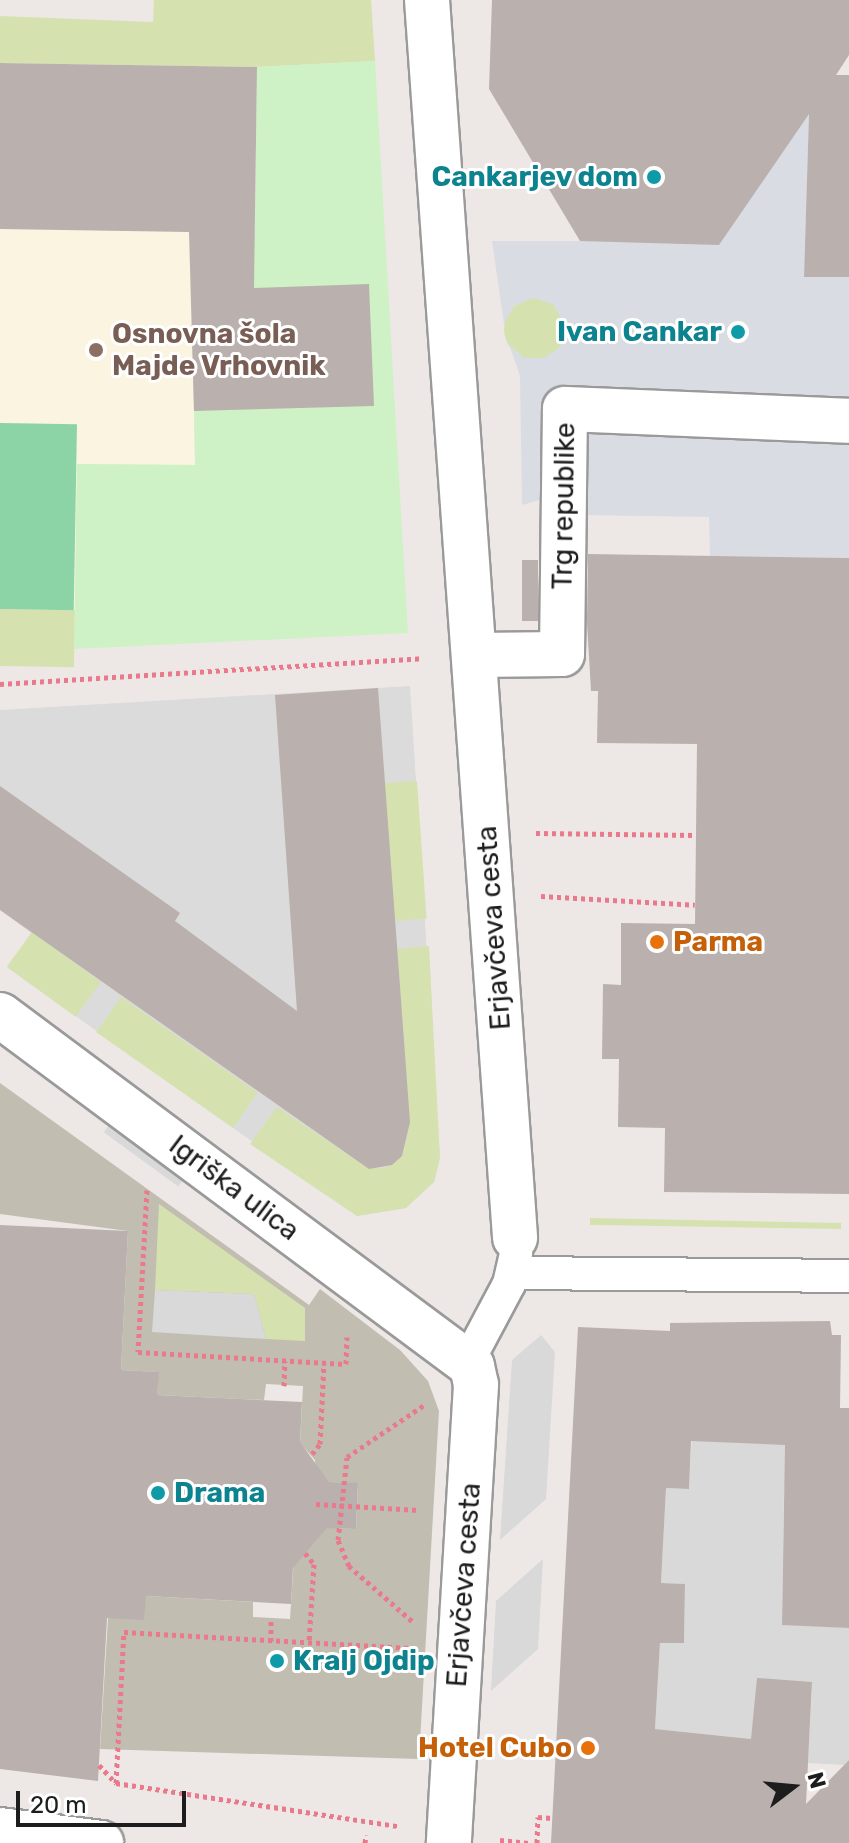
<!DOCTYPE html>
<meta charset="utf-8">
<style>
body{margin:0}
#map{position:relative;width:849px;height:1843px;overflow:hidden;background:#ede8e5;font-family:Rubik,sans-serif}
div>[style]{position:absolute}
.residential>*{inset:0;background:#dbdbdb}
.education>*{inset:0;background:#fbf4e0}
.construction>*{inset:0;background:#c1bdb1}
.grass>*{inset:0;background:#d5e2b0;transform-origin:0 0}
.round{border-radius:50%}
.park>*{inset:0;background:#cef2c6}
.pitch>*{inset:0;background:#8cd3a5;transform-origin:0 0}
.parking>*{inset:0;background:#d9d9d9;transform-origin:0 0}
.plaza>*{inset:0;background:#d9dce3}
.building>*{inset:0;background:#bab0ae;transform-origin:0 0}
.path>*{height:5px;margin-top:-2.5px;transform-origin:0;background:repeating-linear-gradient(90deg,#e97a8b 0 4px,transparent 0 8px)}
.roads{filter:drop-shadow(2px 0 #9a9a9a) drop-shadow(-2px 0 #9a9a9a) drop-shadow(0 2px #9a9a9a) drop-shadow(0 -2px #9a9a9a)}
.service>*{height:32px;margin:-16px;padding:0 16px;transform-origin:16px;border-radius:16px;background:#fff}
.pedestrian>*{height:44px;margin:-22px;padding:0 22px;transform-origin:22px;border-radius:22px;background:#fff}
.minor>*{height:44px;margin:-22px;padding:0 22px;transform-origin:22px;border-radius:22px;background:#fff}
.tertiary>*{height:44px;margin:-22px;padding:0 22px;transform-origin:22px;border-radius:22px;background:#fff}
.dots>*{width:22px;height:22px;translate:-50% -50%;box-sizing:border-box;border:4px solid #fff;border-radius:50%}
span{translate:-50% -50%;white-space:nowrap;text-align:center;line-height:1.15;-webkit-text-stroke:6px #fff;paint-order:stroke}
.culture-label{font-size:28px;color:#0d838f;font-weight:700}
.right{translate:-100% -50%;text-align:right}
.left{translate:0 -50%;text-align:left}
.education-label{font-size:28px;color:#785e54;font-weight:700}
.street-label{font-size:28px;color:#1d1d1d}
.food-label{font-size:28px;color:#c56008;font-weight:700}
.north{position:absolute;left:753px;top:1747px;width:80px;height:80px;-webkit-text-stroke:6px #fff;paint-order:stroke;rotate:74deg;font-size:22px;font-weight:700;line-height:32px;text-align:center;color:#1d1d1d}
.north::after{content:'';display:block;margin:auto;width:28px;height:36px;background:#1d1d1d;clip-path:polygon(50% 0,100% 100%,50% 72%,0 100%)}
.scale{position:absolute;left:16px;top:1791px;width:170px;height:36px;box-sizing:border-box;border:4px solid #1d1d1d;border-top:0;padding-left:10px;font-size:24px;line-height:28px;white-space:nowrap;color:#1d1d1d;-webkit-text-stroke:6px #fff;paint-order:stroke}
</style>
<div id="map">
<div class="residential">
<div style="clip-path:polygon(410px 686px,440px 1158px,434px 1182px,406px 1208px,357px 1216px,8px 968px,31px 933px,0 910px,0 710px)"></div>
</div>
<div class="education">
<div style="clip-path:polygon(0 63px,257px 67px,255px 233px,191px 259px,195px 465px,77px 464px,75px 610px,0 609px)"></div>
</div>
<div class="construction">
<div style="clip-path:polygon(0 1083px,309px 1305px,320px 1289px,400px 1350px,428px 1381px,439px 1411px,419px 1759px,100px 1749px,108px 1618px,146px 1596px,253px 1602px,253px 1617px,290px 1619px,294px 1558px,315px 1527px,356px 1529px,358px 1484px,317px 1481px,315px 1460px,300px 1443px,303px 1386px,266px 1384px,264px 1400px,157px 1395px,158px 1372px,121px 1370px,128px 1231px,0 1214px)"></div>
</div>
<div class="grass">
<div style="clip-path:polygon(154px 0,371px 0,375px 61px,257px 67px,0 63px,0 16px,153px 22px)"></div>
<div class="round" style="left:504px;top:298px;width:62px;height:62px"></div>
<div style="left:0;top:609px;width:75px;height:57px;rotate:1deg"></div>
<div style="left:417px;top:781px;width:138px;height:33px;rotate:86deg"></div>
<div style="left:32px;top:932px;width:85px;height:43px;rotate:36deg"></div>
<div style="clip-path:polygon(429px 946px,440px 1158px,434px 1182px,406px 1208px,357px 1216px,250px 1144px,277px 1107px,368px 1168px,385px 1168px,402px 1156px,410px 1122px,397px 949px)"></div>
<div style="left:121px;top:997px;width:167px;height:43px;rotate:35deg"></div>
<div style="clip-path:polygon(159px 1204px,305px 1308px,305px 1341px,266px 1339px,254px 1294px,155px 1290px)"></div>
<div style="clip-path:polygon(590px 1218px,841px 1223px,841px 1229px,600px 1225px,590px 1225px)"></div>
</div>
<div class="park">
<div style="clip-path:polygon(375px 61px,408px 633px,74px 649px,77px 464px,195px 465px,191px 259px,255px 233px,257px 67px)"></div>
</div>
<div class="pitch">
<div style="left:0;top:423px;width:77px;height:186px;rotate:1deg"></div>
</div>
<div class="parking">
<div style="left:112px;top:1121px;width:92px;height:14px;rotate:36deg"></div>
<div style="clip-path:polygon(155px 1290px,254px 1294px,266px 1339px,152px 1332px)"></div>
<div style="clip-path:polygon(541px 1335px,555px 1352px,546px 1499px,500px 1540px,512px 1360px)"></div>
<div style="clip-path:polygon(692px 1433px,806px 1446px,784px 1489px,782px 1624px,849px 1628px,849px 1760px,844px 1765px,808px 1763px,812px 1691px,804px 1682px,751px 1739px,655px 1729px,660px 1643px,684px 1643px,685px 1584px,661px 1583px,666px 1488px,689px 1489px)"></div>
<div style="clip-path:polygon(543px 1559px,538px 1649px,491px 1691px,496px 1601px)"></div>
</div>
<div class="plaza">
<div style="clip-path:polygon(809px 114px,804px 277px,849px 277px,849px 558px,710px 556px,709px 517px,582px 515px,547px 498px,522px 505px,520px 376px,509px 344px,524px 358px,544px 358px,560px 347px,566px 327px,553px 304px,533px 298px,514px 306px,504px 324px,492px 241px,580px 241px)"></div>
</div>
<div class="building">
<div style="clip-path:polygon(492px 0,849px 0,849px 55px,836px 75px,849px 75px,849px 277px,804px 277px,809px 114px,719px 245px,580px 241px,489px 89px)"></div>
<div style="clip-path:polygon(0 63px,257px 67px,254px 288px,369px 284px,374px 406px,194px 411px,189px 232px,0 229px)"></div>
<div style="clip-path:polygon(588px 554px,849px 558px,849px 1194px,664px 1192px,665px 1128px,618px 1127px,619px 1059px,602px 1059px,603px 984px,621px 985px,621px 923px,695px 924px,697px 744px,597px 743px,598px 691px,591px 691px,587px 623px)"></div>
<div style="left:522px;top:560px;width:16px;height:61px"></div>
<div style="clip-path:polygon(378px 688px,410px 1122px,402px 1156px,392px 1165px,369px 1169px,0 910px,0 786px,180px 913px,175px 921px,297px 1011px,275px 695px)"></div>
<div style="clip-path:polygon(0 1225px,128px 1231px,121px 1370px,159px 1372px,157px 1395px,302px 1402px,300px 1442px,329px 1482px,358px 1483px,356px 1529px,327px 1528px,307px 1551px,293px 1568px,291px 1604px,146px 1596px,144px 1620px,107px 1618px,98px 1781px,0 1769px)"></div>
<div style="clip-path:polygon(830px 1321px,832px 1335px,841px 1335px,840px 1408px,849px 1408px,849px 1628px,782px 1625px,785px 1445px,691px 1441px,689px 1489px,666px 1488px,661px 1583px,685px 1584px,684px 1643px,660px 1643px,655px 1729px,751px 1739px,757px 1678px,812px 1682px,806px 1804px,849px 1760px,849px 1843px,551px 1843px,578px 1327px,670px 1331px,670px 1323px)"></div>
</div>
<div class="path">
<div style="left:0;top:684px;width:423px;rotate:-3.5deg"></div>
<div style="left:536px;top:833px;width:160px;rotate:0.7deg"></div>
<div style="left:541px;top:896px;width:154px;rotate:3.3deg"></div>
<div style="left:147px;top:1190px;width:162px;rotate:93.2deg"></div>
<div style="left:138px;top:1352px;width:208px;rotate:3.3deg"></div>
<div style="left:346px;top:1364px;width:27px;rotate:-88deg"></div>
<div style="left:284px;top:1386px;width:25px;rotate:-88deg"></div>
<div style="left:312px;top:1454px;width:13px;rotate:-51deg"></div>
<div style="left:320px;top:1444px;width:81px;rotate:-87.2deg"></div>
<div style="left:316px;top:1504px;width:103px;rotate:3.3deg"></div>
<div style="left:305px;top:1553px;width:14px;rotate:51deg"></div>
<div style="left:314px;top:1564px;width:79px;rotate:93.6deg"></div>
<div style="left:412px;top:1621px;width:84px;rotate:-138.9deg"></div>
<div style="left:349px;top:1566px;width:28px;rotate:-113deg"></div>
<div style="left:338px;top:1540px;width:83px;rotate:-83.8deg"></div>
<div style="left:347px;top:1457px;width:93px;rotate:-34deg"></div>
<div style="left:271px;top:1641px;width:23px;rotate:-90deg"></div>
<div style="left:99px;top:1765px;width:25px;rotate:47deg"></div>
<div style="left:116px;top:1783px;width:285px;rotate:8.7deg"></div>
<div style="left:116px;top:1783px;width:151px;rotate:-87deg"></div>
<div style="left:124px;top:1632px;width:287px;rotate:3.2deg"></div>
<div style="left:500px;top:1840px;width:31px;rotate:6deg"></div>
<div style="left:365px;top:1843px;width:8px;rotate:-83deg"></div>
<div style="left:537px;top:1843px;width:26px;rotate:-88deg"></div>
<div style="left:538px;top:1817px;width:14px;rotate:4deg"></div>
</div>
<div class="roads">
<div class="service">
<div style="left:514px;top:1273px;width:335px;rotate:0.5deg"></div>
<div style="left:468px;top:1361px;width:87px;rotate:-62deg"></div>
<div style="left:509px;top:1284px;width:32px;rotate:-77deg"></div>
</div>
<div class="pedestrian">
<div style="left:427px;top:0;width:1241px;rotate:85.93deg"></div>
<div style="left:474px;top:655px;width:88px;rotate:-0.7deg"></div>
<div style="left:562px;top:654px;width:245px;rotate:-89.3deg"></div>
<div style="left:565px;top:409px;width:284px;rotate:2.4deg"></div>
</div>
<div class="minor">
<div style="left:0;top:1015px;width:588px;rotate:36.64deg"></div>
<div style="left:472px;top:1366px;width:19px;rotate:78deg"></div>
<div style="left:476px;top:1385px;width:459px;rotate:93.4deg"></div>
</div>
<div class="tertiary">
<div style="left:0;top:1830px;width:102px;rotate:7.3deg"></div>
</div>
</div>
<div class="dots">
<div style="left:654px;top:177px;background:#0f9aa8"></div>
<div style="left:738px;top:332px;background:#0f9aa8"></div>
<div style="left:96px;top:350px;background:#8d6e63"></div>
<div style="left:657px;top:942px;background:#e8710a"></div>
<div style="left:158px;top:1493px;background:#0f9aa8"></div>
<div style="left:277px;top:1661px;background:#0f9aa8"></div>
<div style="left:588px;top:1748px;background:#e8710a"></div>
</div>
<div class="culture-label">
<span class="right" style="left:638px;top:177px">Cankarjev dom</span>
<span class="right" style="left:722px;top:332px">Ivan Cankar</span>
<span class="left" style="left:174px;top:1493px">Drama</span>
<span class="left" style="left:293px;top:1661px">Kralj Ojdip</span>
</div>
<div class="education-label">
<span class="left" style="left:112px;top:350px">Osnovna šola<br>Majde Vrhovnik</span>
</div>
<div class="street-label">
<span style="left:564px;top:506px;rotate:-89deg">Trg republike</span>
<span style="left:494px;top:928px;rotate:-94deg">Erjavčeva cesta</span>
<span style="left:234px;top:1188px;rotate:37deg">Igriška ulica</span>
<span style="left:464px;top:1585px;rotate:-86deg">Erjavčeva cesta</span>
</div>
<div class="food-label">
<span class="left" style="left:673px;top:942px">Parma</span>
<span class="right" style="left:572px;top:1748px">Hotel Cubo</span>
</div>
<div class="north">N</div>
<div class="scale">20 m</div>
</div>
